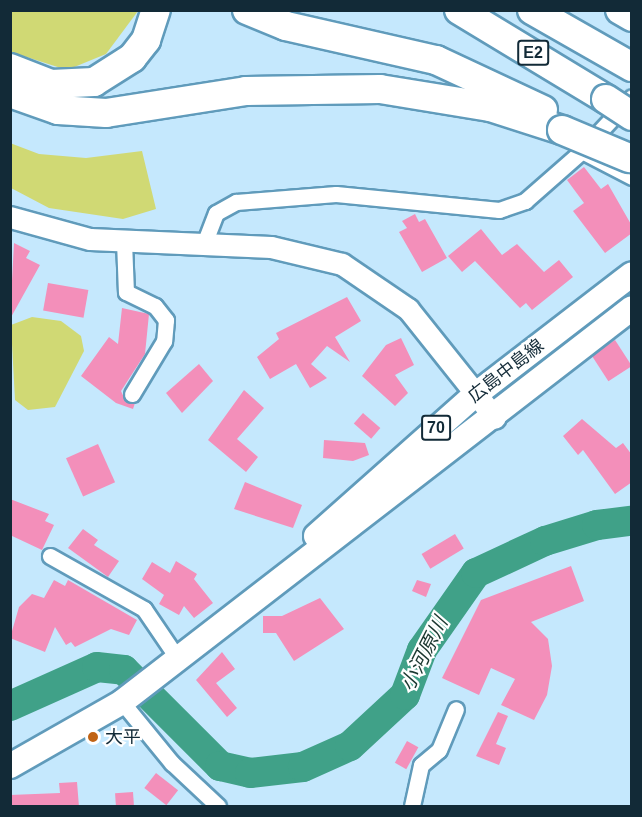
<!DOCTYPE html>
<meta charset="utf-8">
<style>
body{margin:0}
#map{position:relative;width:642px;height:817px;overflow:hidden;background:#c5e8fd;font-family:Helvetica,"Noto Sans JP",sans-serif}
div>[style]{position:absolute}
.green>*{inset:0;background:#d0d974}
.river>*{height:30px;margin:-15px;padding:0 15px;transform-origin:15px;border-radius:15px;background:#40a188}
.building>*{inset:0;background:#f38fba;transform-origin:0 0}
.roads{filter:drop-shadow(2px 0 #609bbb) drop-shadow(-2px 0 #609bbb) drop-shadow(0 2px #609bbb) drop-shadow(0 -2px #609bbb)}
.street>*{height:15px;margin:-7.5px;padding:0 7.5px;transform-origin:7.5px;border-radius:7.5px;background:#fff}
.secondary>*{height:21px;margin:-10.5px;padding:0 10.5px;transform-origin:10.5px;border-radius:10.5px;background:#fff}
.primary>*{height:24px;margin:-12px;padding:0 12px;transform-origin:12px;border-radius:12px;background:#fff}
.highway>*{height:28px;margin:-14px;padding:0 14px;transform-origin:14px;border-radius:14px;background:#fff}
.bridges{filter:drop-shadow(2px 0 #609bbb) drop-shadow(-2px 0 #609bbb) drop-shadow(0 2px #609bbb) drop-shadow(0 -2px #609bbb)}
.highway-bridge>*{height:28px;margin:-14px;padding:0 14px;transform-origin:14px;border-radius:14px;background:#fff}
.dots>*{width:16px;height:16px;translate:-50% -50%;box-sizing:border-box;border:3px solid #fff;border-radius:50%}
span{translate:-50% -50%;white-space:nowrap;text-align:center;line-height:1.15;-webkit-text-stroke:4.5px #fff;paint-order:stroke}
.shield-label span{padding:2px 4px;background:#fff;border:2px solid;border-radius:4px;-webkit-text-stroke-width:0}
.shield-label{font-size:16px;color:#122a37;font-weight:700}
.street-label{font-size:18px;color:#122a37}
.poi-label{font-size:18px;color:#122a37}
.left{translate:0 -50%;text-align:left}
.water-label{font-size:20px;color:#1b3830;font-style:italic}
.frame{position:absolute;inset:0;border:12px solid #122a37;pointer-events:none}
</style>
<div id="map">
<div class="green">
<div style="clip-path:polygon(10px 11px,138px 11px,106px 54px,67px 70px,11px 52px)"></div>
<div style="clip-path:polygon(10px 143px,39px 154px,86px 158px,142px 151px,156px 209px,123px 219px,49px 208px,11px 188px)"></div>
<div style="clip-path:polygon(32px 317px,61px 321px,81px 336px,84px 351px,55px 407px,28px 410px,15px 400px,11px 325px)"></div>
</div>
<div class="river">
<div style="left:10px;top:706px;width:95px;rotate:-24.1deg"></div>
<div style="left:97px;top:667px;width:27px;rotate:6deg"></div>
<div style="left:124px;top:670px;width:136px;rotate:45deg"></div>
<div style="left:220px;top:766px;width:31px;rotate:13deg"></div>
<div style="left:250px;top:773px;width:53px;rotate:-6.5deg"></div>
<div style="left:303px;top:767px;width:51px;rotate:-24.1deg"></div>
<div style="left:350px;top:746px;width:75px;rotate:-42.8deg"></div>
<div style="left:405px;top:695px;width:48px;rotate:-69.3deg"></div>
<div style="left:422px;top:650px;width:94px;rotate:-55deg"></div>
<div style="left:476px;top:573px;width:76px;rotate:-24.9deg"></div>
<div style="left:545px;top:541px;width:54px;rotate:-17.1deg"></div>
<div style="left:597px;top:525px;width:35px;rotate:-7deg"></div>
</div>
<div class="building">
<div style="clip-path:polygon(584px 167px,601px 189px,608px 184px,632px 226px,632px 233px,605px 253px,573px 211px,584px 203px,567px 180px)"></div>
<div style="clip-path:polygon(415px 214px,419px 222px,425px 219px,447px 258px,422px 272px,399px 232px,407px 228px,402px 221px)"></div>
<div style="clip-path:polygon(481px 229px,502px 255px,517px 244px,544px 272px,559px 260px,573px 277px,532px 310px,526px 303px,520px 308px,475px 261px,462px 272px,448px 256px)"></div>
<div style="clip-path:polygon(14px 243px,30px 251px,26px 258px,40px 265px,10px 319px)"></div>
<div style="left:48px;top:283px;width:41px;height:28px;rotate:10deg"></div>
<div style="clip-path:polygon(347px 297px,361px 321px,335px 337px,350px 362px,327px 346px,311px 364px,327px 378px,310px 388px,296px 364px,270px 379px,257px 357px,279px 339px,276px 333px)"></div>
<div style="clip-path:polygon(122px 308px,149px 314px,145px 354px,121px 391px,126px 402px,135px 403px,133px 409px,116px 403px,81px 376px,109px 337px,118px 344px)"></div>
<div style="clip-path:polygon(401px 338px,414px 365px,395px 375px,408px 393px,395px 406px,362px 376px,386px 345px)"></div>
<div style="left:615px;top:340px;width:31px;height:28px;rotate:57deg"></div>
<div style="clip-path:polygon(199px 364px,213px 381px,182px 413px,166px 393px)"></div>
<div style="clip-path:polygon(244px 390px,264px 408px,237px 439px,258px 457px,246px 472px,208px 440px)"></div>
<div style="left:363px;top:413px;width:23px;height:14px;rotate:41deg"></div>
<div style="clip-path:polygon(582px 419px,616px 448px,623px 443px,632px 455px,632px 482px,615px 494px,583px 450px,578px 455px,563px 436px)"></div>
<div style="clip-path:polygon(324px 440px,365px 443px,369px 455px,353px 461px,323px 458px)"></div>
<div style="left:98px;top:444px;width:42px;height:35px;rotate:66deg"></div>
<div style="clip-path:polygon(245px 482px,302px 505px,293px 528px,234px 509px)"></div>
<div style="clip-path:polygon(10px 499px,49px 514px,45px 521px,54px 525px,42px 550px,10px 535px)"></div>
<div style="clip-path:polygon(83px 529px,98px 540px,94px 545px,119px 561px,108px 577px,68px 548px)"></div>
<div style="left:455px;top:534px;width:17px;height:39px;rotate:59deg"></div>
<div style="clip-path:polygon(176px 561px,197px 574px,194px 579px,213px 603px,194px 618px,184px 606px,179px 615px,159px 604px,164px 595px,142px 579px,152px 562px,170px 573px)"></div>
<div style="clip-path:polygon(571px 566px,584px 601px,531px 622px,548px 639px,552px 666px,547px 695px,534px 720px,501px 705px,515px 679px,491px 668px,479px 695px,442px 678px,481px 600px)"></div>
<div style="clip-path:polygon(54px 580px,65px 586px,68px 580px,137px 620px,129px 635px,111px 629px,75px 647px,71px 642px,66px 645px,55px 627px,45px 652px,10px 638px,19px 607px,32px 594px,44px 598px)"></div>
<div style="clip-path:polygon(417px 580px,431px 584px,426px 597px,412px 591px)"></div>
<div style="clip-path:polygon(320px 598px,344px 629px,294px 661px,276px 633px,263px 633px,263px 616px,282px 616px)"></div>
<div style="clip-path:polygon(222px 652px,235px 669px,216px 683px,237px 708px,227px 717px,196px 680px)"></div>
<div style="clip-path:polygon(498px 712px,508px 716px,496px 744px,506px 748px,499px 765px,476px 756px)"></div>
<div style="left:407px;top:741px;width:13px;height:25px;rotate:29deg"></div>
<div style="left:156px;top:773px;width:28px;height:19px;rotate:38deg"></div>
<div style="clip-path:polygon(77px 782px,79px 807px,10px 807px,10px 795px,60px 793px,59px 783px)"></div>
<div style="left:133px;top:792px;width:15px;height:18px;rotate:86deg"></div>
</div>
<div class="roads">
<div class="street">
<div style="left:588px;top:144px;width:64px;rotate:-46.9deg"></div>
<div style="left:124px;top:241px;width:51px;rotate:87.8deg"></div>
<div style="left:126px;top:292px;width:32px;rotate:26deg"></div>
<div style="left:155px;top:306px;width:18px;rotate:52deg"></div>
<div style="left:166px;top:320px;width:21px;rotate:95deg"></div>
<div style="left:164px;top:341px;width:62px;rotate:121.1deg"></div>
<div style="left:204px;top:244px;width:33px;rotate:-69deg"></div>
<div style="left:216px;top:213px;width:23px;rotate:-29deg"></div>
<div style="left:236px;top:202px;width:100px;rotate:-4.6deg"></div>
<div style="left:336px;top:194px;width:164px;rotate:5.6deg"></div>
<div style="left:499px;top:210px;width:28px;rotate:-19deg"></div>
<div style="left:525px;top:201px;width:76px;rotate:-41.3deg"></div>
<div style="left:582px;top:151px;width:56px;rotate:27.5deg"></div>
<div style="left:50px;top:556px;width:108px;rotate:29.4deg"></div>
<div style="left:144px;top:609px;width:60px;rotate:55.8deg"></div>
<div style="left:122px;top:702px;width:79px;rotate:50.7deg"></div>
<div style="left:172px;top:763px;width:63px;rotate:43.1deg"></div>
<div style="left:412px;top:806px;width:42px;rotate:-77.6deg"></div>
<div style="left:421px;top:765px;width:23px;rotate:-40deg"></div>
<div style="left:439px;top:750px;width:44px;rotate:-67.5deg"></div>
</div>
<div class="secondary">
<div style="left:10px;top:217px;width:83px;rotate:15.4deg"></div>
<div style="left:90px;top:239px;width:181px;rotate:2.5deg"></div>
<div style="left:271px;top:247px;width:73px;rotate:13.5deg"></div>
<div style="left:342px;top:264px;width:80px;rotate:34.3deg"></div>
<div style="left:408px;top:309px;width:139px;rotate:51.4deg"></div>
</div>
<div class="primary">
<div style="left:316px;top:536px;width:213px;rotate:-41.6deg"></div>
<div style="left:475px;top:395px;width:198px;rotate:-37.6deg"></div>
<div style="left:10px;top:766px;width:129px;rotate:-29.7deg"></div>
<div style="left:122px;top:702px;width:644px;rotate:-37.69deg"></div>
</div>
<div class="highway">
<div style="left:247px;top:10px;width:42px;rotate:22.3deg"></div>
<div style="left:286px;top:26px;width:154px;rotate:12.8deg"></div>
<div style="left:436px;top:60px;width:118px;rotate:25deg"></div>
<div style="left:459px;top:10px;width:172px;rotate:31.2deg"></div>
<div style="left:532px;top:10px;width:115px;rotate:29.7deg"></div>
<div style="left:620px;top:10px;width:14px;rotate:30deg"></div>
<div style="left:10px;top:68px;width:44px;rotate:21.3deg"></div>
<div style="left:51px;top:84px;width:43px;rotate:-2.7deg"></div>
<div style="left:94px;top:82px;width:45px;rotate:-32.3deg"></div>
<div style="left:132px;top:58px;width:23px;rotate:-52deg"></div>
<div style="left:146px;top:40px;width:32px;rotate:-72deg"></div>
<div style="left:10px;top:93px;width:51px;rotate:19.5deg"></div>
<div style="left:58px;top:110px;width:48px;rotate:3.6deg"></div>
<div style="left:106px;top:113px;width:142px;rotate:-8.9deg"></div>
<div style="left:246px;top:91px;width:134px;rotate:-0.9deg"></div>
<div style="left:380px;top:89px;width:111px;rotate:9.3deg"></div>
<div style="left:490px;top:107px;width:76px;rotate:17.7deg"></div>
</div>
</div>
<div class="bridges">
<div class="highway-bridge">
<div style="left:606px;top:99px;width:31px;rotate:33deg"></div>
<div style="left:562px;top:130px;width:73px;rotate:22.7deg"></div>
</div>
</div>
<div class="dots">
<div style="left:93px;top:737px;background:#c06314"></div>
</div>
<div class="shield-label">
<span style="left:533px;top:53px">E2</span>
<span style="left:436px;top:428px">70</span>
</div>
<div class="street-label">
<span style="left:506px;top:371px;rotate:-38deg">広島中島線</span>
</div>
<div class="poi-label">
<span class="left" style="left:105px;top:737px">大平</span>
</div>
<div class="water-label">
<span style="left:424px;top:654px;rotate:-63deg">小河原川</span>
</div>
<div class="frame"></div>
</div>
